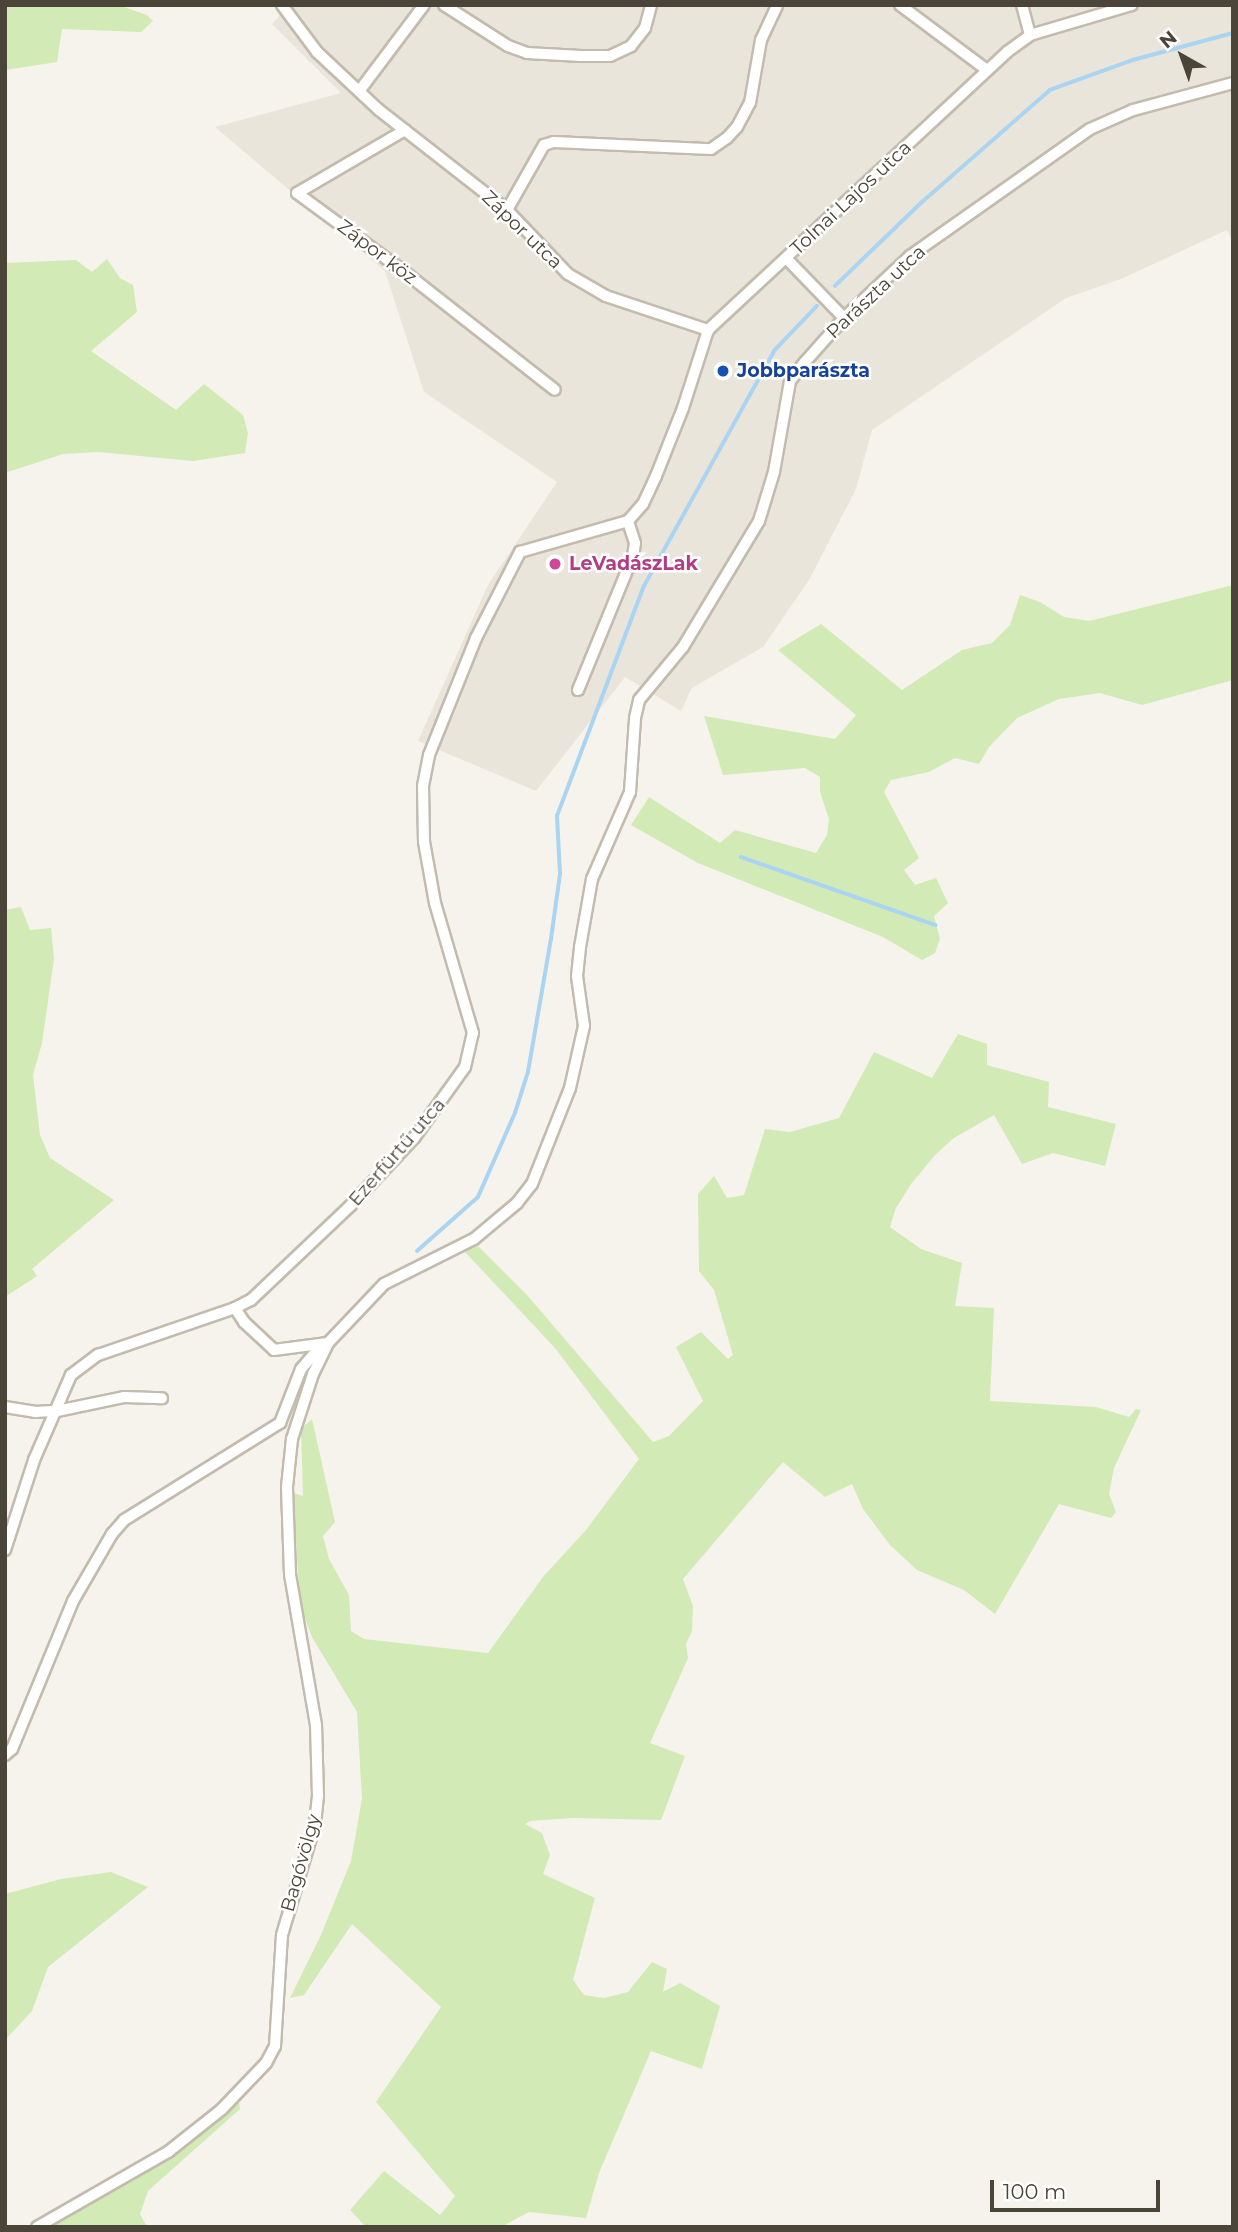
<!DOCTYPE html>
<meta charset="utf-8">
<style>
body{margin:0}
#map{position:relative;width:1238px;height:2232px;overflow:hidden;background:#f6f3ec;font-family:Montserrat,sans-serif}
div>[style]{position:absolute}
.residential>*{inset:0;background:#eae5da}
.green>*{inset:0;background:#d2eab5}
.stream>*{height:3.5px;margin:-1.75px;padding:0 1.75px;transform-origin:1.75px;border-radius:1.75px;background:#a9d4f2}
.roads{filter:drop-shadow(2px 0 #c2bbae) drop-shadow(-2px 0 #c2bbae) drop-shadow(0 2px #c2bbae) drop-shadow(0 -2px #c2bbae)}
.minor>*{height:10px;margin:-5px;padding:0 5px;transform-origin:5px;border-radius:5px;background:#fff}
.dots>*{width:19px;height:19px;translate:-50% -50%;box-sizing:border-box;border:4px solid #fff;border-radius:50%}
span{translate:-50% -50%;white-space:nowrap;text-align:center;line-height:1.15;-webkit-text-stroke:5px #fff;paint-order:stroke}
.street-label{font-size:19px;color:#4b4439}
.transit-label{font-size:19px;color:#164399;font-weight:700}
.left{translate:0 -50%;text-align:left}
.hotel-label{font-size:19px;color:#b23c85;font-weight:700}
.frame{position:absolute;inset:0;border:7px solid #4b4439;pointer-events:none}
.north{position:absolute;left:1147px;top:21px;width:70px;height:70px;-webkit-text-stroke:5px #fff;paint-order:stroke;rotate:320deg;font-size:19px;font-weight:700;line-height:28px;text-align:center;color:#4b4439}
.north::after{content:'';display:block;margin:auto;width:24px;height:32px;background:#4b4439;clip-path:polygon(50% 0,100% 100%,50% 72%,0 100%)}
.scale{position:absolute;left:990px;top:2180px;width:170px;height:32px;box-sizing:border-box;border:4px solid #4b4439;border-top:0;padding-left:9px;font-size:21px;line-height:24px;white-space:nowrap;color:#4b4439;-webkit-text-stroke:5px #fff;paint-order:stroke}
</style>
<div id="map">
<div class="residential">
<div style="clip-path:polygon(289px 5px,1233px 5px,1233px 242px,1227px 230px,1121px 279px,1066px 298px,872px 430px,856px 489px,809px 580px,763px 647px,692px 688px,681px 711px,625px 677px,536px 791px,418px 741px,488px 585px,557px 482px,424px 392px,385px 271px,215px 127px,341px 93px,272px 24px)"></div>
</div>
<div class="green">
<div style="clip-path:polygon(5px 5px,118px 5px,147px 15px,153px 21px,141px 32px,62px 29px,57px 62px,5px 70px)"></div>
<div style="clip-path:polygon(107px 259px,120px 278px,133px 285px,137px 312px,91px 351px,176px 410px,204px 384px,243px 415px,248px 433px,245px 453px,193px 461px,98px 452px,63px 454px,5px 473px,5px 263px,76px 260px,92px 272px)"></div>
<div style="clip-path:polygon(1233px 585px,1233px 680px,1142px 705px,1100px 693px,1059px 699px,1017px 718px,989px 747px,979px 764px,955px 758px,929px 772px,891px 780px,884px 792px,919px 858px,904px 870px,915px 885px,936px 878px,948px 903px,934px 916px,940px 939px,935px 953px,922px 960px,883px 937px,698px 863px,631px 825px,649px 797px,720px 843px,735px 830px,816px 853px,827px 835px,829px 819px,820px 792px,820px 777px,805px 768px,723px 775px,704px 716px,835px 739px,856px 715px,778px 650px,821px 624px,902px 690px,962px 650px,992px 643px,1010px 625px,1020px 595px,1040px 602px,1064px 617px,1089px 621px)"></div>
<div style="clip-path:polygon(21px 907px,30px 930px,51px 928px,54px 959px,42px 1043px,33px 1075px,40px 1135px,50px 1158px,114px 1200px,32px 1269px,37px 1276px,5px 1297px,5px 910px)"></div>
<div style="clip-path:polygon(958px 1034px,987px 1044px,987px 1065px,1049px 1082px,1048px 1107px,1116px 1124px,1105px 1166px,1053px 1153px,1022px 1164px,994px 1115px,954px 1138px,936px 1154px,911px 1184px,896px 1208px,890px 1227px,921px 1249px,962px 1263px,955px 1306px,994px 1308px,990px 1401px,1096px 1407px,1129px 1417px,1136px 1409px,1141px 1410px,1114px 1468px,1109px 1494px,1116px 1512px,1111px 1518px,1059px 1504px,995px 1614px,964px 1590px,917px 1570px,890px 1545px,863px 1509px,852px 1484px,825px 1497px,783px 1462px,683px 1579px,693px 1606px,692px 1631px,686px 1644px,688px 1658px,650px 1743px,685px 1756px,661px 1820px,573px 1818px,530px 1821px,525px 1824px,542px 1833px,550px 1855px,543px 1874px,595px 1898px,573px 1980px,584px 1995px,604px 1998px,628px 1992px,652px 1962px,667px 1969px,663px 1992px,680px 1983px,720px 2006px,702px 2069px,651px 2051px,599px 2173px,586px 2218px,529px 2212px,501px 2227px,366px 2227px,350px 2210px,384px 2171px,440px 2215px,455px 2196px,376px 2102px,441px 2007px,352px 1924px,304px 1995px,290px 1998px,321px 1935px,351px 1861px,362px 1799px,357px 1712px,312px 1637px,300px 1605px,293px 1493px,303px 1496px,301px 1429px,312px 1419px,335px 1522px,323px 1536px,329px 1559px,349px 1595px,351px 1631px,364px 1639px,488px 1653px,543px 1577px,586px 1530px,639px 1459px,555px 1348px,465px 1252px,476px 1244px,527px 1295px,653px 1442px,669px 1436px,703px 1401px,676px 1347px,701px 1332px,728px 1359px,733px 1355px,714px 1290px,699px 1271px,698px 1194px,714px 1176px,727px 1198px,744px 1195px,765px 1129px,790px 1132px,839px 1118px,874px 1052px,932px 1078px)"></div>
<div style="clip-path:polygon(111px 1872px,148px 1887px,48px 1967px,32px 2011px,5px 2040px,5px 1894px,61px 1879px)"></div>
<div style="clip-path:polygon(239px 2101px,240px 2109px,148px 2191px,140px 2214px,147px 2227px,46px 2227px)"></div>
</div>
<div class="stream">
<div style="left:835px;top:286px;width:120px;rotate:-44deg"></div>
<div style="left:921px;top:203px;width:171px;rotate:-41.2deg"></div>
<div style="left:1050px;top:90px;width:88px;rotate:-19.9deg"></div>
<div style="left:1133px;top:60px;width:104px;rotate:-15.1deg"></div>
<div style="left:741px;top:857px;width:206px;rotate:19.3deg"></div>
<div style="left:417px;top:1251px;width:81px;rotate:-41.5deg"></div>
<div style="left:478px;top:1197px;width:92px;rotate:-66.2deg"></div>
<div style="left:515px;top:1113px;width:43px;rotate:-72.4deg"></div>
<div style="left:528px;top:1072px;width:135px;rotate:-80.2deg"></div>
<div style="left:551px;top:939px;width:66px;rotate:-82.1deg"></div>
<div style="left:560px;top:874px;width:58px;rotate:-93deg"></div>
<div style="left:557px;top:816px;width:246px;rotate:-69.3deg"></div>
<div style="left:644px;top:586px;width:269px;rotate:-61deg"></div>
<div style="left:774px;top:351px;width:62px;rotate:-46.3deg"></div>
</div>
<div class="roads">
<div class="minor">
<div style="left:282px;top:5px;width:59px;rotate:53.3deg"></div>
<div style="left:317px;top:52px;width:85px;rotate:43.1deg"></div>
<div style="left:379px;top:110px;width:162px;rotate:38deg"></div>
<div style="left:507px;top:210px;width:88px;rotate:46.4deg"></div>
<div style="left:568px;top:274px;width:44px;rotate:30.1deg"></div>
<div style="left:606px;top:296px;width:108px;rotate:18.4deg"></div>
<div style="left:444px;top:5px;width:76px;rotate:32.6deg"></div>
<div style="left:508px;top:46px;width:20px;rotate:20deg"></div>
<div style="left:527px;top:53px;width:54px;rotate:3.2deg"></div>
<div style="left:581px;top:56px;width:29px"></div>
<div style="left:610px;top:56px;width:23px;rotate:-25deg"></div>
<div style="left:631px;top:46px;width:23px;rotate:-52deg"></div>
<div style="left:645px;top:28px;width:24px;rotate:-75deg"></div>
<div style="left:900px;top:5px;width:109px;rotate:36.8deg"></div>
<div style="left:1022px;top:5px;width:31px;rotate:75deg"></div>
<div style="left:360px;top:90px;width:106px;rotate:-53deg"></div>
<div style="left:405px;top:130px;width:125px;rotate:149.7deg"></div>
<div style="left:297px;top:193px;width:130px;rotate:36.3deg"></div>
<div style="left:402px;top:270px;width:194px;rotate:38.1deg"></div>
<div style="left:507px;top:210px;width:75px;rotate:-60.4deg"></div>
<div style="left:544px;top:145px;width:10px;rotate:-17deg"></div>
<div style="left:554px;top:142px;width:157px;rotate:2.6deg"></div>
<div style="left:711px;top:149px;width:19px;rotate:-35deg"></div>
<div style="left:727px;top:138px;width:15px;rotate:-48deg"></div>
<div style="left:737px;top:127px;width:27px;rotate:-62deg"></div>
<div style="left:750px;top:103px;width:64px;rotate:-80.1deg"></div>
<div style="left:761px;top:40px;width:38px;rotate:-65deg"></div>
<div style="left:787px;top:259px;width:82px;rotate:46deg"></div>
<div style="left:578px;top:690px;width:145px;rotate:-67.7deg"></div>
<div style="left:633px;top:556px;width:13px;rotate:-81deg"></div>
<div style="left:635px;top:543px;width:23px;rotate:-108deg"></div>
<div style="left:235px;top:1308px;width:17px;rotate:57deg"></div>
<div style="left:244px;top:1322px;width:41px;rotate:43deg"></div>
<div style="left:274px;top:1350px;width:54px;rotate:-7.4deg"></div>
<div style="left:328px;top:1343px;width:81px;rotate:-46.5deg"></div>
<div style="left:384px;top:1284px;width:101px;rotate:-26.6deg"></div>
<div style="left:474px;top:1239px;width:56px;rotate:-39.9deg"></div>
<div style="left:517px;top:1203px;width:24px;rotate:-52deg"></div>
<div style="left:532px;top:1184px;width:103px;rotate:-68.4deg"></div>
<div style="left:570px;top:1088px;width:64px;rotate:-77.3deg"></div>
<div style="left:584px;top:1026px;width:50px;rotate:-98deg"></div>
<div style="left:577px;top:976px;width:29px;rotate:-84deg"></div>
<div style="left:580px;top:947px;width:69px;rotate:-80deg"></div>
<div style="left:592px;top:879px;width:95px;rotate:-66.4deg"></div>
<div style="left:630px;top:792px;width:74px;rotate:-86.1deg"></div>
<div style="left:635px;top:718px;width:18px;rotate:-77deg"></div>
<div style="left:639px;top:700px;width:69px;rotate:-50.3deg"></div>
<div style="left:683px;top:647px;width:147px;rotate:-58.9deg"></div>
<div style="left:759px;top:521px;width:51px;rotate:-73deg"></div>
<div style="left:774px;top:472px;width:92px;rotate:-80deg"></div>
<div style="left:790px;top:381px;width:24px;rotate:-52deg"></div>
<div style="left:805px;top:362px;width:59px;rotate:-48.4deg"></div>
<div style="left:844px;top:318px;width:91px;rotate:-43.2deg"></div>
<div style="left:910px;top:256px;width:220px;rotate:-35.2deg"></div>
<div style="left:1090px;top:129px;width:47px;rotate:-23.8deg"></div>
<div style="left:1133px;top:110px;width:104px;rotate:-15.1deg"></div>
<div style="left:5px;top:1407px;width:30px;rotate:9deg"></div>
<div style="left:35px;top:1412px;width:22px;rotate:-3deg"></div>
<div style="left:57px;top:1411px;width:68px;rotate:-11.8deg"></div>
<div style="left:124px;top:1397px;width:38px;rotate:2deg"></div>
<div style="left:5px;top:1550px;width:95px;rotate:-72.1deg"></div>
<div style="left:34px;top:1460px;width:93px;rotate:-66.5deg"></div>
<div style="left:71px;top:1375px;width:34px;rotate:-37deg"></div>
<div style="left:98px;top:1355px;width:145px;rotate:-18.9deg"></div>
<div style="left:235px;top:1308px;width:18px;rotate:-27deg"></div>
<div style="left:251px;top:1300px;width:138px;rotate:-43.5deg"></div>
<div style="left:351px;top:1205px;width:92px;rotate:-46.8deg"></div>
<div style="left:414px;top:1138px;width:87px;rotate:-54.3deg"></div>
<div style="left:465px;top:1067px;width:35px;rotate:-77deg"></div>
<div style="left:473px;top:1033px;width:135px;rotate:-106.3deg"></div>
<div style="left:435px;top:903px;width:62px;rotate:-100.2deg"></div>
<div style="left:424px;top:842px;width:56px;rotate:-91deg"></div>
<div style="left:423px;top:786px;width:32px;rotate:-79deg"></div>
<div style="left:429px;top:755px;width:126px;rotate:-68.1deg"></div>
<div style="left:476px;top:638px;width:97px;rotate:-62.9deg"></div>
<div style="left:520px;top:552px;width:112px;rotate:-16deg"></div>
<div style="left:628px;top:521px;width:23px;rotate:-49deg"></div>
<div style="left:643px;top:504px;width:31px;rotate:-65deg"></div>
<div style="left:656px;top:476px;width:73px;rotate:-68.3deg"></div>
<div style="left:683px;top:408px;width:82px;rotate:-72.2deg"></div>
<div style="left:708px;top:330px;width:408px;rotate:-42.9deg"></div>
<div style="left:1007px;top:52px;width:29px;rotate:-36deg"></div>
<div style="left:1030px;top:35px;width:106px;rotate:-16.4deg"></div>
<div style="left:5px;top:1755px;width:9px;rotate:-41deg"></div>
<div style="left:12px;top:1749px;width:160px;rotate:-67.6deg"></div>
<div style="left:73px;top:1601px;width:78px;rotate:-59.8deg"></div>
<div style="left:112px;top:1534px;width:18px;rotate:-49deg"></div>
<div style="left:124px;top:1520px;width:184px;rotate:-31.9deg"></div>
<div style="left:280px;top:1423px;width:58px;rotate:-68.7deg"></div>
<div style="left:301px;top:1369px;width:23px;rotate:-49deg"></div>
<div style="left:37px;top:2227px;width:151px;rotate:-29.8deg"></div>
<div style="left:168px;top:2152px;width:69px;rotate:-38.5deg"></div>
<div style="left:222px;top:2109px;width:64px;rotate:-46.3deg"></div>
<div style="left:266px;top:2063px;width:19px;rotate:-62deg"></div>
<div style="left:275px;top:2046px;width:111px;rotate:-86.4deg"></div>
<div style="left:282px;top:1935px;width:116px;rotate:-73.4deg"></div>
<div style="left:315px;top:1824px;width:28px;rotate:-84deg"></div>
<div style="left:318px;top:1796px;width:71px;rotate:-91.6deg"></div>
<div style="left:316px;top:1725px;width:153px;rotate:-99.8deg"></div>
<div style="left:290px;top:1574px;width:87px;rotate:-92deg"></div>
<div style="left:287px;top:1487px;width:48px;rotate:-84.1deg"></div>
<div style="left:292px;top:1439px;width:68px;rotate:-72.1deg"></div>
<div style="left:313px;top:1374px;width:34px;rotate:-64deg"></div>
</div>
</div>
<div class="dots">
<div style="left:723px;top:371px;background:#1a4fb4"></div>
<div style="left:555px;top:564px;background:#d1479c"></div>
</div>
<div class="street-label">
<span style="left:851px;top:198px;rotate:-43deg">Tolnai Lajos utca</span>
<span style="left:522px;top:230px;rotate:44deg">Zápor utca</span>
<span style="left:377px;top:252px;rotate:37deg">Zápor köz</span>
<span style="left:876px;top:292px;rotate:-43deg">Parászta utca</span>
<span style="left:397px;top:1152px;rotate:-49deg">Ezerfürtű utca</span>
<span style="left:301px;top:1863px;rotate:-74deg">Bagóvölgy</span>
</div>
<div class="transit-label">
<span class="left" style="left:737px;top:371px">Jobbparászta</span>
</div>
<div class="hotel-label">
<span class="left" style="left:569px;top:564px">LeVadászLak</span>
</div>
<div class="frame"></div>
<div class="north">N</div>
<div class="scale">100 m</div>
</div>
